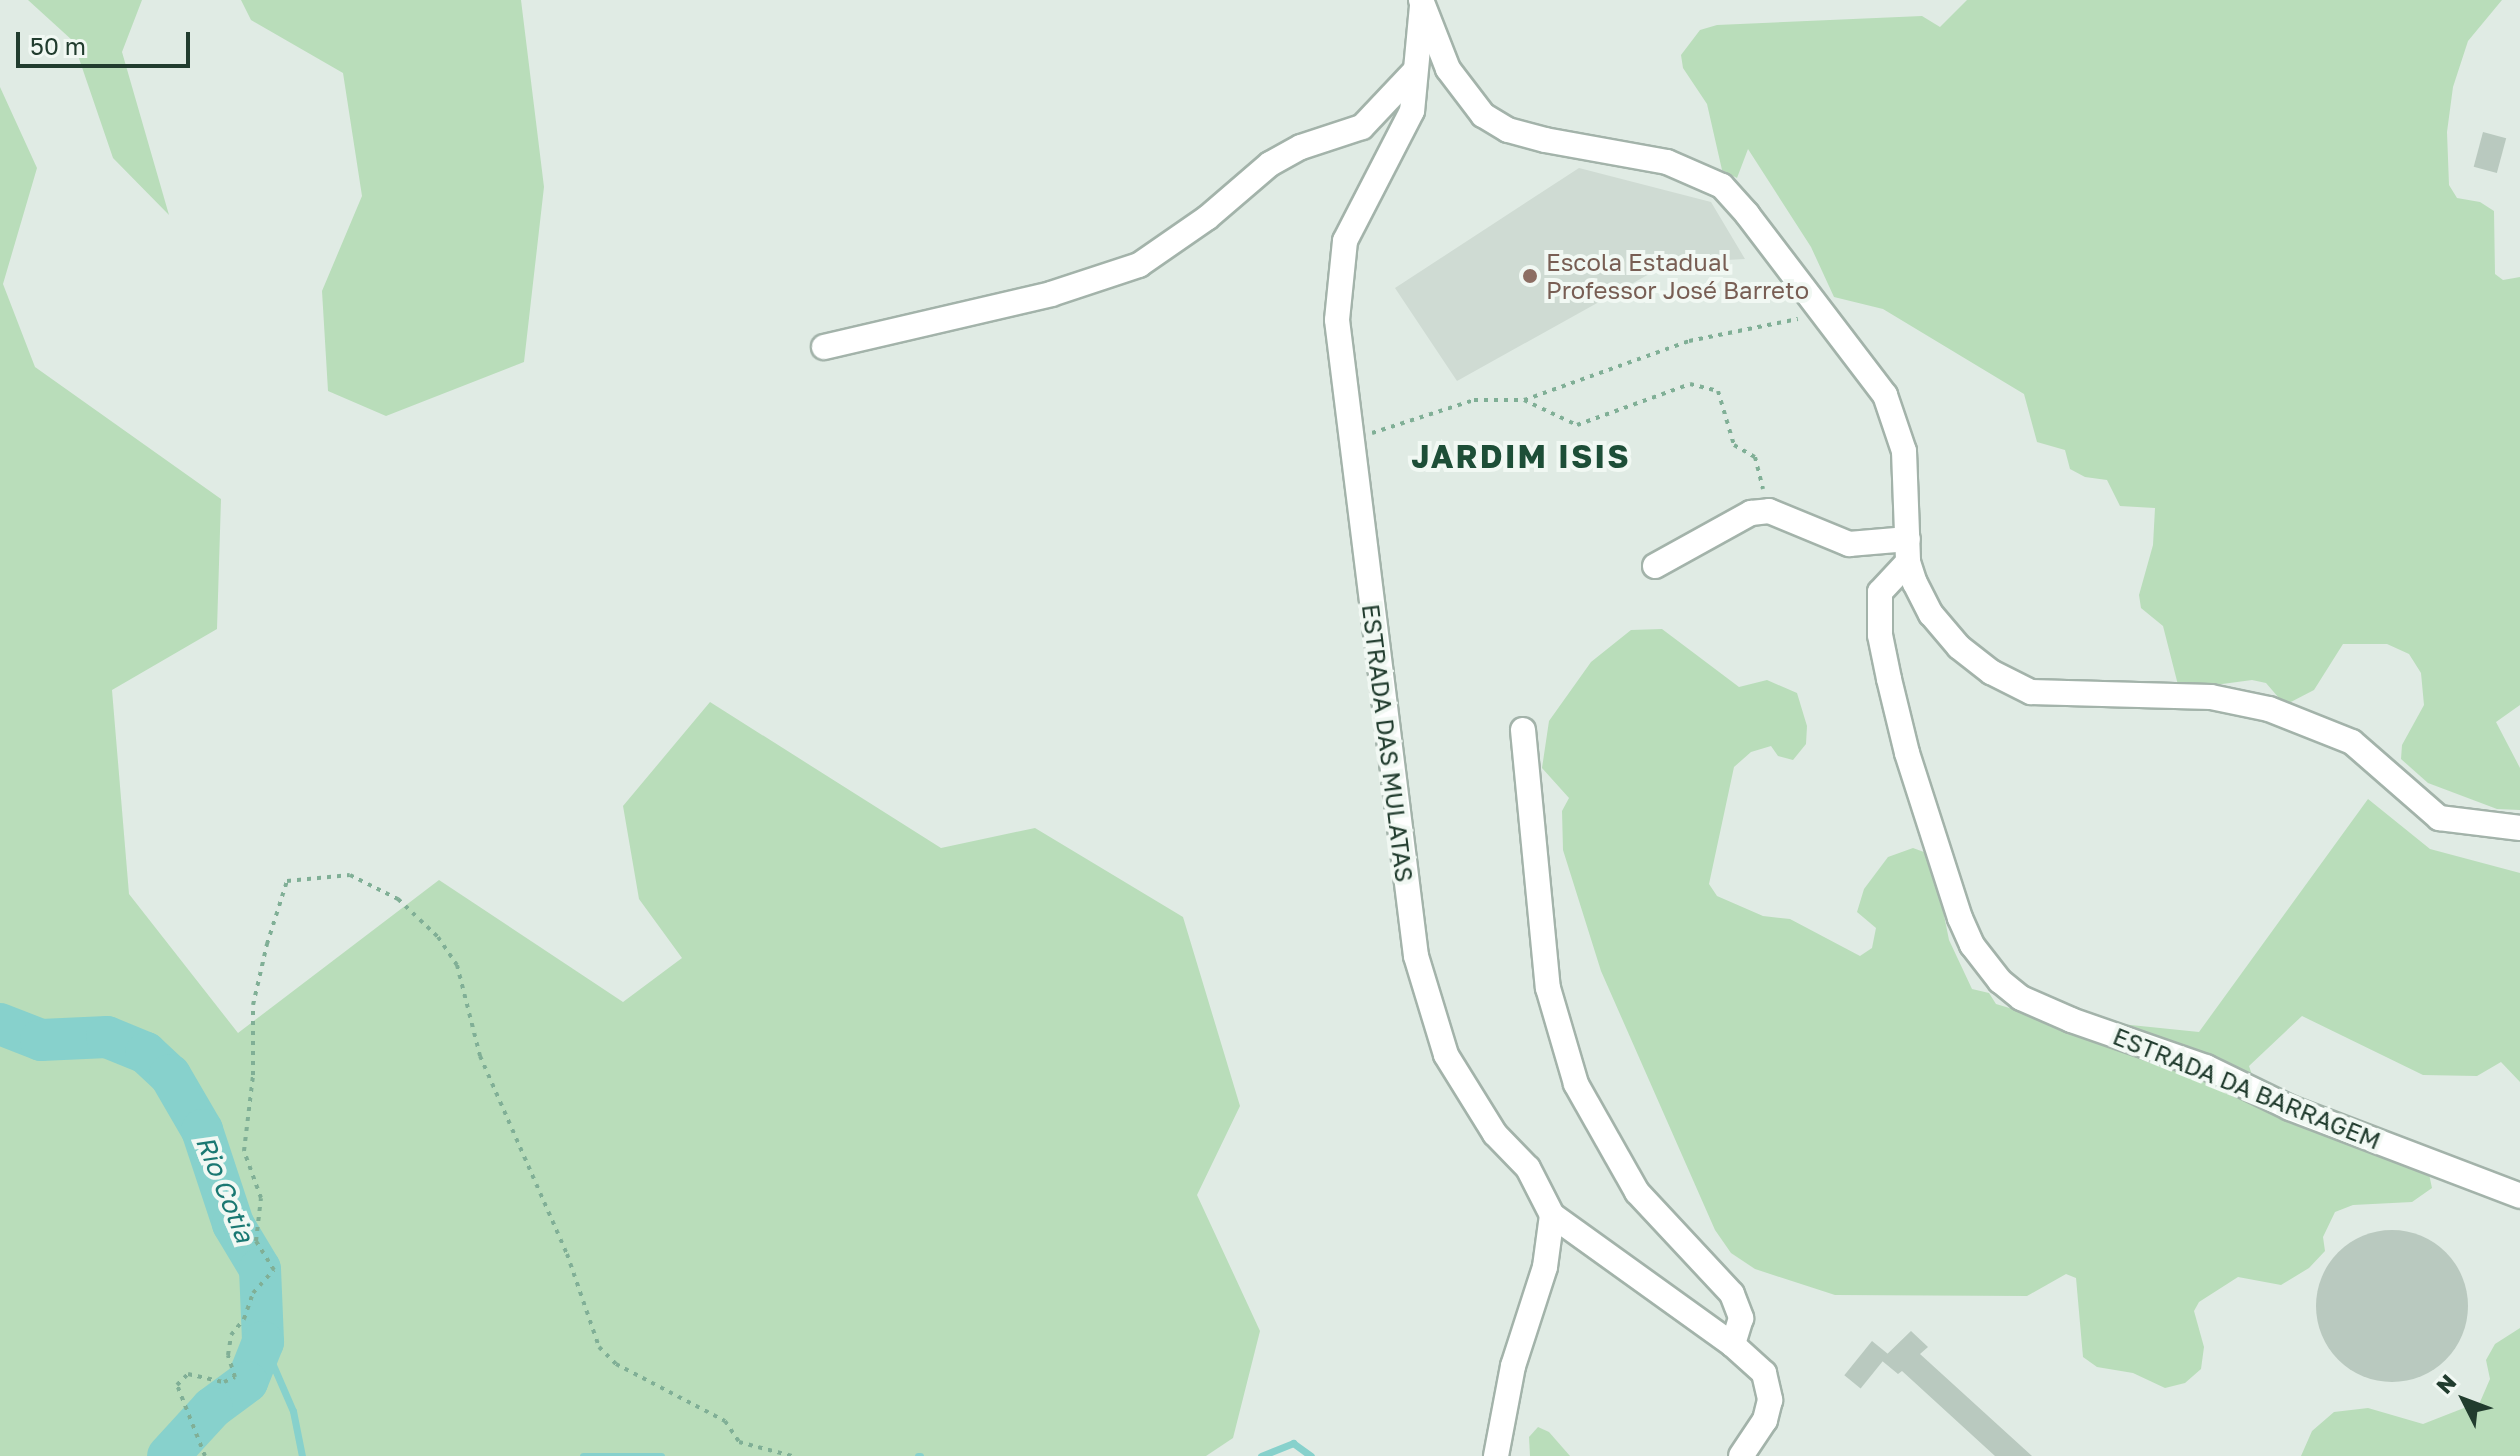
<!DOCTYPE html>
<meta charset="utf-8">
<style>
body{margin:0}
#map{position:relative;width:2520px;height:1456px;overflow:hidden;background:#e0ebe4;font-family:"Golos Text",sans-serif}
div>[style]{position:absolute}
.built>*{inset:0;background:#cfdbd3}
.green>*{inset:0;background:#b9ddba}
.stream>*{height:7px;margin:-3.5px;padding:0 3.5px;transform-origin:3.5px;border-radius:3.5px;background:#87d1cc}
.river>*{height:42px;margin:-21px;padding:0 21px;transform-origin:21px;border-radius:21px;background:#87d1cc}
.building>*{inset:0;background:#b9c9bf;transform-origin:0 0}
.round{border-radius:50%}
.path>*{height:4px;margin-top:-2px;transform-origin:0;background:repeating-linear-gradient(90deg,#80af96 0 4px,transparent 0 10px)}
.roads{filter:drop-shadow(2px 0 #a3b3aa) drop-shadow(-2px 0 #a3b3aa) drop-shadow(0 2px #a3b3aa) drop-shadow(0 -2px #a3b3aa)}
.minor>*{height:24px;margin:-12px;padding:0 12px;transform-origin:12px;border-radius:12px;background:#fff}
.dots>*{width:22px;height:22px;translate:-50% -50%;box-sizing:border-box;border:4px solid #f1f8f3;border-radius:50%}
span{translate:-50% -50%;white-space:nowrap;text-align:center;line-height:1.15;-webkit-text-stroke:8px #f1f8f3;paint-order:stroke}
.education-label{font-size:24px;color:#785e54}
.left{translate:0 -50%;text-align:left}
.street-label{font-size:24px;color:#213c2e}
.water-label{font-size:26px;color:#1a7872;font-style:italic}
.district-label{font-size:32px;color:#1d4e37;font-weight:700;letter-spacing:2px}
.north{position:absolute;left:2424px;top:1360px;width:80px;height:80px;-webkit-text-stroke:6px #f1f8f3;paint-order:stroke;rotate:312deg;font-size:22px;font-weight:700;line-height:32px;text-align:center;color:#213c2e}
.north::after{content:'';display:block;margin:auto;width:28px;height:36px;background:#213c2e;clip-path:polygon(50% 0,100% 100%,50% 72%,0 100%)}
.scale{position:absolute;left:16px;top:32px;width:174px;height:36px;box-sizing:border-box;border:4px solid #213c2e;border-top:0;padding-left:10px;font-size:24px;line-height:28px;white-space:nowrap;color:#213c2e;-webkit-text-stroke:6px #f1f8f3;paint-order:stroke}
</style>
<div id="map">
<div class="built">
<div style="clip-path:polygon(1579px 168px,1711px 202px,1745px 259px,1669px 263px,1457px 381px,1395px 288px)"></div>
</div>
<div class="green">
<div style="clip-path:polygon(28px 0,142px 0,122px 52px,169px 215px,113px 158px,73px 41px)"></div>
<div style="clip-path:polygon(241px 0,521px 0,544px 187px,524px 362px,386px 416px,328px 391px,322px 291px,362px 196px,343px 73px,251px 20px)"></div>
<div style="clip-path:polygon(1967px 0,2502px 0,2468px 41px,2453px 87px,2447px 132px,2449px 185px,2457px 198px,2480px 202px,2494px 211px,2495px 274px,2503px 280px,2520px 277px,2520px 705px,2496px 722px,2520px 768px,2520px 810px,2497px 809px,2428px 783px,2401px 759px,2402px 745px,2424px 705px,2421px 673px,2409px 654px,2387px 644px,2343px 644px,2314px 690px,2285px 705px,2266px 683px,2252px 680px,2185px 689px,2178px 685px,2163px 626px,2141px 608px,2139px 595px,2153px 545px,2155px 508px,2120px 506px,2107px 480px,2085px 477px,2070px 469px,2065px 450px,2037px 442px,2024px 394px,1883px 309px,1834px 297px,1811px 247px,1748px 149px,1737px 178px,1722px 170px,1707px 104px,1683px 68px,1681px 55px,1700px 30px,1717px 25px,1922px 16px,1940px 27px)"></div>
<div style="clip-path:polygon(0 87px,37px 168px,3px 284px,35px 367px,221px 499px,217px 629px,112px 690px,129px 894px,238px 1033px,439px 880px,623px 1002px,682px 958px,639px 899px,623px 806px,710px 702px,941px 848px,1035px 828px,1183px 917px,1240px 1106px,1197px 1195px,1260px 1331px,1233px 1438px,1206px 1456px,0 1456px)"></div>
<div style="clip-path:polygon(1662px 629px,1739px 687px,1767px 680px,1797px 693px,1807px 726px,1806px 744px,1793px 760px,1778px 756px,1771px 746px,1751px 752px,1734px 767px,1709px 884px,1717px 896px,1763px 916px,1790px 919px,1860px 956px,1872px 948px,1876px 928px,1857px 912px,1864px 889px,1888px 857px,1913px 848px,1932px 855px,1949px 940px,1972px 989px,1989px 993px,1996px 1004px,2033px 1015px,2199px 1032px,2368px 799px,2430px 849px,2520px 873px,2520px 1082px,2501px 1062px,2477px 1076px,2423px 1075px,2302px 1016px,2249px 1066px,2264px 1110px,2429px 1174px,2432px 1188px,2412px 1202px,2353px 1205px,2335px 1212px,2323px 1237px,2325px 1251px,2309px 1268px,2281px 1285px,2238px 1277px,2199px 1302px,2194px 1311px,2204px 1347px,2201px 1369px,2185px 1383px,2165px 1388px,2133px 1373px,2097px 1367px,2083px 1357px,2076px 1278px,2066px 1274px,2027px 1296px,1835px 1295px,1755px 1269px,1731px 1253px,1715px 1230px,1601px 971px,1563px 850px,1562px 811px,1569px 798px,1542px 768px,1549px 721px,1591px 662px,1631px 630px)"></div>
<div style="clip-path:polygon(2520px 1328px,2520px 1456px,2301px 1456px,2312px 1431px,2334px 1412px,2368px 1408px,2423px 1424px,2464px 1408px,2477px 1409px,2490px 1379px,2486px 1360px,2495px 1344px)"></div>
<div style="clip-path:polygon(1538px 1427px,1549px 1432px,1570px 1456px,1530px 1456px,1529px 1437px)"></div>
</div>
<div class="stream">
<div style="left:263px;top:1342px;width:75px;rotate:66.5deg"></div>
<div style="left:293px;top:1411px;width:46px;rotate:78.7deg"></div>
<div style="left:583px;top:1456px;width:78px"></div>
<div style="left:918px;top:1456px;width:2px"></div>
<div style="left:1261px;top:1456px;width:35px;rotate:-22deg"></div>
<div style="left:1293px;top:1443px;width:22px;rotate:36deg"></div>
</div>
<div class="river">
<div style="left:0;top:1024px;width:44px;rotate:21.3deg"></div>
<div style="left:41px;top:1040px;width:66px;rotate:-2.6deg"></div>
<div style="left:107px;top:1037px;width:42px;rotate:22.3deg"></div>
<div style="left:146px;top:1053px;width:33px;rotate:43deg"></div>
<div style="left:170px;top:1075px;width:64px;rotate:59.8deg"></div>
<div style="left:202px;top:1130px;width:99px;rotate:71.7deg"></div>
<div style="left:233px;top:1224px;width:52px;rotate:59deg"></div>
<div style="left:260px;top:1269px;width:73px;rotate:87.6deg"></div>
<div style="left:263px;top:1342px;width:43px;rotate:111.8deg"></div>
<div style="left:247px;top:1382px;width:44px;rotate:143.4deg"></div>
<div style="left:212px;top:1408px;width:65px;rotate:132.5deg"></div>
</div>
<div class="building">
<div style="left:2483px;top:132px;width:24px;height:36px;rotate:15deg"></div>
<div class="round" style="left:2316px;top:1230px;width:152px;height:152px"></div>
<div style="clip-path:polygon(1911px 1331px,1928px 1347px,1920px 1354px,2032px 1456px,1995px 1456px,1902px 1371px,1898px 1374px,1881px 1360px)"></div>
<div style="left:1872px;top:1341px;width:21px;height:44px;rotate:39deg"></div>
</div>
<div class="path">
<div style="left:1524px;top:400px;width:59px;rotate:25.3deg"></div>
<div style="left:1577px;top:425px;width:120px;rotate:-19.9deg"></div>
<div style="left:1690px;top:384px;width:29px;rotate:14deg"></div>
<div style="left:1718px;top:391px;width:56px;rotate:73.5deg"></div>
<div style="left:1734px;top:445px;width:24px;rotate:30deg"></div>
<div style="left:1755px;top:457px;width:33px;rotate:76deg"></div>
<div style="left:1372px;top:433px;width:107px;rotate:-17.9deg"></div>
<div style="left:1474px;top:400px;width:50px"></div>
<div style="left:1524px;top:400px;width:175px;rotate:-19.7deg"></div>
<div style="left:1689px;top:341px;width:111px;rotate:-11.4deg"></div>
<div style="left:205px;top:1456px;width:76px;rotate:-111.5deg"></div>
<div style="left:177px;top:1385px;width:16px;rotate:-45deg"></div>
<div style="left:188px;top:1374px;width:37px;rotate:13deg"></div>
<div style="left:224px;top:1382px;width:12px;rotate:-24deg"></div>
<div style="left:235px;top:1377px;width:23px;rotate:-108deg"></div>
<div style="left:228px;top:1355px;width:20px;rotate:-81deg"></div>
<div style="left:231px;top:1335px;width:21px;rotate:-51deg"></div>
<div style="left:244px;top:1319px;width:28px;rotate:-71deg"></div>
<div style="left:253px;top:1293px;width:31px;rotate:-48deg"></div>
<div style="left:274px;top:1270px;width:34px;rotate:-122deg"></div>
<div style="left:256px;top:1241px;width:43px;rotate:-83.4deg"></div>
<div style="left:261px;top:1198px;width:50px;rotate:-109.9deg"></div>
<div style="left:244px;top:1151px;width:77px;rotate:-83.2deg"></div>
<div style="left:253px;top:1075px;width:70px;rotate:-90deg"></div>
<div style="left:253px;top:1005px;width:63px;rotate:-77.1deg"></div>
<div style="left:267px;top:944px;width:66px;rotate:-72.4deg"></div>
<div style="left:287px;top:881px;width:63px;rotate:-5.4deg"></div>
<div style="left:350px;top:875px;width:54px;rotate:26.6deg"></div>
<div style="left:398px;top:899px;width:55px;rotate:43.5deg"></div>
<div style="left:438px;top:937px;width:34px;rotate:56deg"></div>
<div style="left:457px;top:965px;width:94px;rotate:75.8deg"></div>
<div style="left:480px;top:1056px;width:216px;rotate:66.3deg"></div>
<div style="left:567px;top:1254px;width:98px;rotate:71deg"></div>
<div style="left:599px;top:1347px;width:24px;rotate:45deg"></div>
<div style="left:616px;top:1364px;width:123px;rotate:27.6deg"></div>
<div style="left:725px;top:1421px;width:25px;rotate:56deg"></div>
<div style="left:739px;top:1442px;width:55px;rotate:14.8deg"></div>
</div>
<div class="roads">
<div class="minor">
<div style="left:1421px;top:0;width:74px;rotate:68.6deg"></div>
<div style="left:1448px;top:69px;width:58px;rotate:52.7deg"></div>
<div style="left:1483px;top:115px;width:29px;rotate:31deg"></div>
<div style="left:1508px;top:130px;width:38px;rotate:15deg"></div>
<div style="left:1545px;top:140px;width:124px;rotate:10.2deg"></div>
<div style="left:1667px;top:162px;width:60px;rotate:23.6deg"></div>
<div style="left:1722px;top:186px;width:38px;rotate:48deg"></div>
<div style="left:1747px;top:214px;width:228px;rotate:52.7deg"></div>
<div style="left:1885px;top:395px;width:59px;rotate:71.3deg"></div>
<div style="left:1904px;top:451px;width:111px;rotate:87.9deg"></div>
<div style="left:1908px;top:562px;width:22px;rotate:72deg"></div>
<div style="left:1915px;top:583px;width:35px;rotate:63deg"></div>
<div style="left:1931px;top:614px;width:43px;rotate:49.7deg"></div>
<div style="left:1959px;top:647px;width:41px;rotate:38deg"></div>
<div style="left:1991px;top:672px;width:45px;rotate:26.6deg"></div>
<div style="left:2031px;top:692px;width:180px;rotate:1.6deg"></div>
<div style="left:2211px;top:697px;width:59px;rotate:11.7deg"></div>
<div style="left:2269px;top:709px;width:89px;rotate:21.7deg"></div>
<div style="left:2352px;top:742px;width:116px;rotate:41.1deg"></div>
<div style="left:2439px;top:818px;width:82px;rotate:7deg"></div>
<div style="left:1422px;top:6px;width:105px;rotate:95.4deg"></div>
<div style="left:1412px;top:111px;width:146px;rotate:117.3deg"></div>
<div style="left:1345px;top:241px;width:79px;rotate:95.8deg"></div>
<div style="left:1337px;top:320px;width:641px;rotate:82.92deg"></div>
<div style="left:1416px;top:956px;width:103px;rotate:73.1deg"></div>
<div style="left:1446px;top:1055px;width:93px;rotate:58.2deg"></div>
<div style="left:1495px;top:1134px;width:47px;rotate:45.9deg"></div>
<div style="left:1528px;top:1168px;width:53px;rotate:62.9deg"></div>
<div style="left:1552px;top:1215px;width:52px;rotate:97.7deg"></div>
<div style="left:1545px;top:1267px;width:104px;rotate:107.9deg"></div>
<div style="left:1513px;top:1366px;width:92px;rotate:100.7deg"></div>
<div style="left:824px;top:347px;width:233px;rotate:-13.1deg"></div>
<div style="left:1051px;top:294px;width:93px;rotate:-18.2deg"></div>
<div style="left:1139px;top:265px;width:83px;rotate:-34.7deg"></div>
<div style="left:1207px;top:218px;width:83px;rotate:-40.6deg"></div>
<div style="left:1270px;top:164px;width:35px;rotate:-29deg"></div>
<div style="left:1301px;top:147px;width:64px;rotate:-18.2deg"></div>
<div style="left:1362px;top:127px;width:76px;rotate:-46.6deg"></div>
<div style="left:1908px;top:562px;width:41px;rotate:133deg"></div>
<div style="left:1880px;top:592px;width:43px;rotate:90deg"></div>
<div style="left:1880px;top:635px;width:45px;rotate:78.4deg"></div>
<div style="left:1889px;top:679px;width:76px;rotate:76.3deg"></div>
<div style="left:1907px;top:753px;width:173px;rotate:72.2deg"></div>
<div style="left:1960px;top:918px;width:30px;rotate:66deg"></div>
<div style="left:1972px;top:945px;width:46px;rotate:52.1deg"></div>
<div style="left:2000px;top:981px;width:27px;rotate:39deg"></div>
<div style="left:2021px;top:998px;width:55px;rotate:23.7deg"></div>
<div style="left:2071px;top:1020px;width:143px;rotate:19.2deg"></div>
<div style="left:2206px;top:1067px;width:93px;rotate:26deg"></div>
<div style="left:2290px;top:1108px;width:246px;rotate:20.9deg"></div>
<div style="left:1655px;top:566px;width:110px;rotate:-28.9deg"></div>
<div style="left:1751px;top:513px;width:18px;rotate:-6deg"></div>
<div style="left:1769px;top:511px;width:87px;rotate:22.4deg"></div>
<div style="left:1849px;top:544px;width:59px;rotate:-4.8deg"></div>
<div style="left:1523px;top:730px;width:259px;rotate:84.5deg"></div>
<div style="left:1548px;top:988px;width:100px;rotate:73.7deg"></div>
<div style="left:1576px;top:1084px;width:124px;rotate:60.5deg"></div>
<div style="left:1637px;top:1192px;width:139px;rotate:47deg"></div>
<div style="left:1732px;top:1294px;width:26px;rotate:69deg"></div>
<div style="left:1741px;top:1318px;width:28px;rotate:107deg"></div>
<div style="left:1552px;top:1215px;width:223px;rotate:35.7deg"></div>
<div style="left:1733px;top:1345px;width:42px;rotate:42.1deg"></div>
<div style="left:1764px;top:1373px;width:28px;rotate:77deg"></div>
<div style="left:1770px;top:1400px;width:21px;rotate:104deg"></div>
<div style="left:1765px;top:1420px;width:43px;rotate:123.7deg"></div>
</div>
</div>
<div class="dots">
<div style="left:1530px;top:276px;background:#8d6e63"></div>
</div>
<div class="education-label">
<span class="left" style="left:1546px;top:276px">Escola Estadual<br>Professor José Barreto</span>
</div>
<div class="street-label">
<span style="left:1388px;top:743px;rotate:83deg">ESTRADA DAS MULATAS</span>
<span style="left:2247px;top:1088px;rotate:22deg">ESTRADA DA BARRAGEM</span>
</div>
<div class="water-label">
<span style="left:225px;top:1189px;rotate:68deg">Rio Cotia</span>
</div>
<div class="district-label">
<span style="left:1521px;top:456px">JARDIM ISIS</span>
</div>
<div class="north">N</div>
<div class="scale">50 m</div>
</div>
